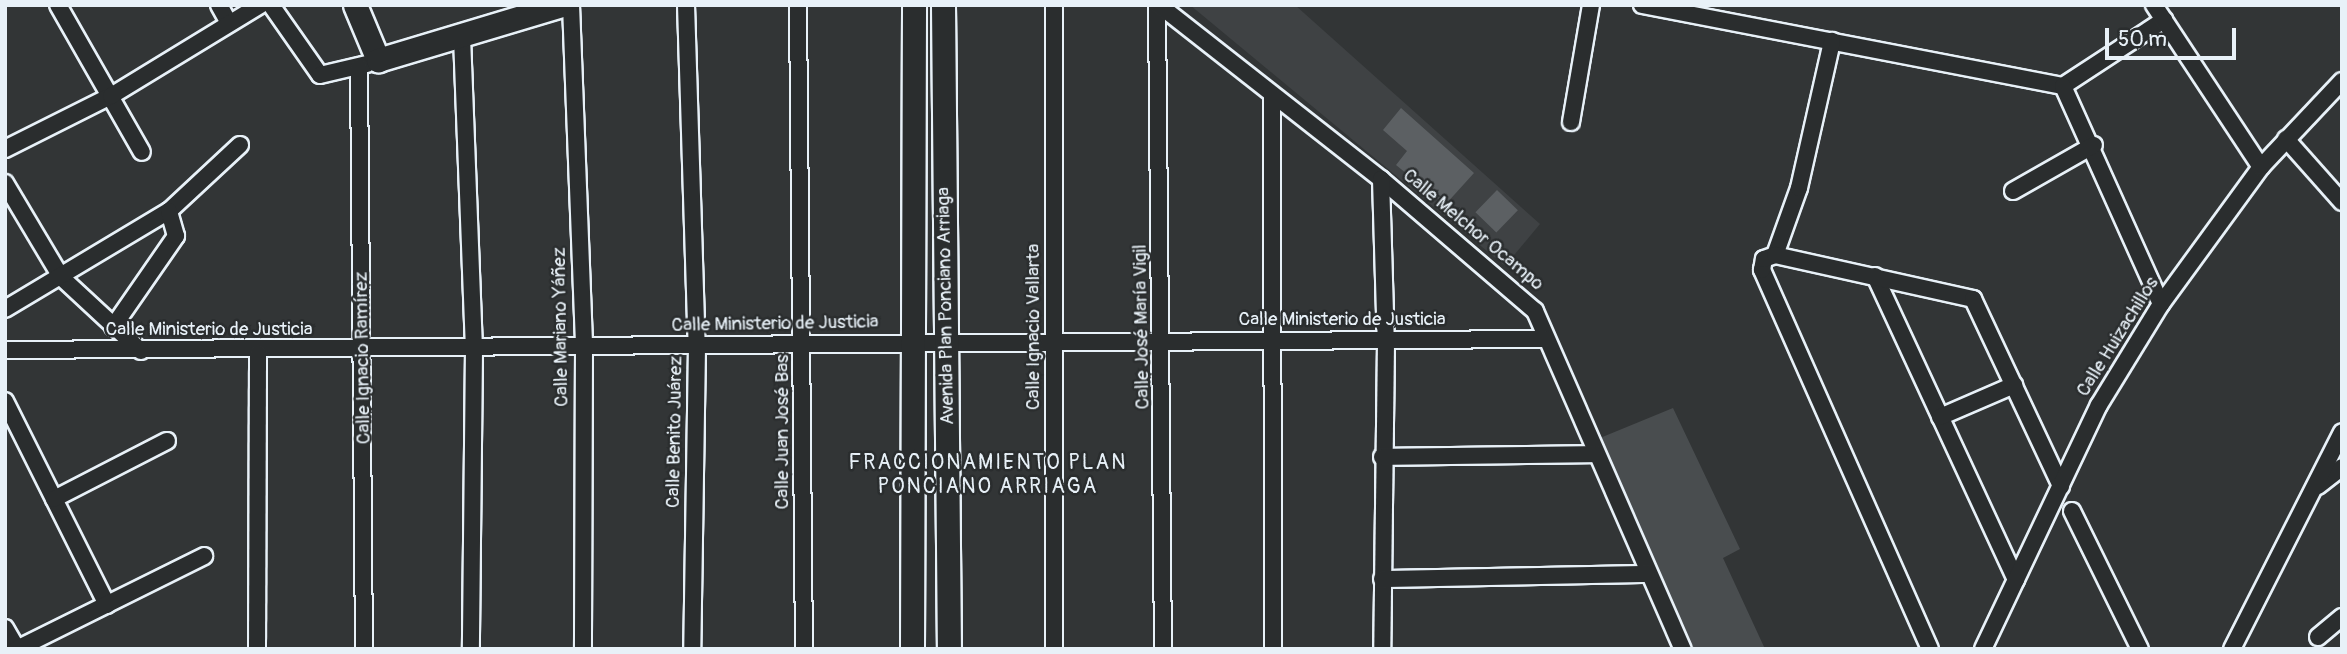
<!DOCTYPE html>
<meta charset="utf-8">
<style>
body{margin:0}
#map{position:relative;width:2347px;height:654px;overflow:hidden;background:#323536;font-family:Pangolin,sans-serif}
div>[style]{position:absolute}
.built>*{inset:0;background:#3f4244}
.green>*{inset:0;background:#494d4f}
.building>*{inset:0;background:#5c6063;transform-origin:0 0}
.roads{filter:drop-shadow(2px 0 #e8f1f8) drop-shadow(-2px 0 #e8f1f8) drop-shadow(0 2px #e8f1f8) drop-shadow(0 -2px #e8f1f8)}
.street>*{height:16px;margin:-8px;padding:0 8px;transform-origin:8px;border-radius:8px;background:#2a2d2e}
.secondary>*{height:23px;margin:-11.5px;padding:0 11.5px;transform-origin:11.5px;border-radius:11.5px;background:#2a2d2e}
span{translate:-50% -50%;white-space:nowrap;text-align:center;line-height:1.15;-webkit-text-stroke:5px #2a2d2e;paint-order:stroke}
.street-label{font-size:19px;color:#e8f1f8}
.neighbourhood-label{font-size:21px;color:#e8f1f8;letter-spacing:2px}
.frame{position:absolute;inset:0;border:7px solid #e8f1f8;pointer-events:none}
.scale{position:absolute;left:2105px;top:28px;width:131px;height:32px;box-sizing:border-box;border:4px solid #e8f1f8;border-top:0;padding-left:9px;font-size:21px;line-height:24px;white-space:nowrap;color:#e8f1f8;-webkit-text-stroke:5px #2a2d2e;paint-order:stroke}
</style>
<div id="map">
<div class="built">
<div style="clip-path:polygon(1190px 5px,1295px 5px,1540px 224px,1505px 266px)"></div>
</div>
<div class="green">
<div style="clip-path:polygon(1673px 408px,1740px 549px,1723px 558px,1765px 649px,1694px 649px,1600px 438px)"></div>
</div>
<div class="building">
<div style="clip-path:polygon(1401px 108px,1474px 173px,1445px 205px,1396px 165px,1407px 151px,1383px 130px)"></div>
<div style="left:1497px;top:190px;width:29px;height:31px;rotate:44deg"></div>
</div>
<div class="roads">
<div class="street">
<div style="left:58px;top:5px;width:169px;rotate:60.3deg"></div>
<div style="left:219px;top:5px;width:21px;rotate:61deg"></div>
<div style="left:271px;top:5px;width:85px;rotate:55deg"></div>
<div style="left:320px;top:75px;width:48px;rotate:-13.2deg"></div>
<div style="left:571px;top:5px;width:344px;rotate:87.8deg"></div>
<div style="left:584px;top:349px;width:300px;rotate:90.2deg"></div>
<div style="left:686px;top:5px;width:342px;rotate:88.2deg"></div>
<div style="left:697px;top:347px;width:302px;rotate:90.9deg"></div>
<div style="left:798px;top:5px;width:644px;rotate:89.47deg"></div>
<div style="left:1157px;top:5px;width:644px;rotate:89.47deg"></div>
<div style="left:1159px;top:5px;width:282px;rotate:38.1deg"></div>
<div style="left:1381px;top:179px;width:203px;rotate:40.6deg"></div>
<div style="left:1535px;top:311px;width:369px;rotate:66.4deg"></div>
<div style="left:1642px;top:5px;width:429px;rotate:10.9deg"></div>
<div style="left:2063px;top:86px;width:121px;rotate:-33.2deg"></div>
<div style="left:2154px;top:5px;width:194px;rotate:56.6deg"></div>
<div style="left:462px;top:37px;width:313px;rotate:87.8deg"></div>
<div style="left:474px;top:350px;width:299px;rotate:90.6deg"></div>
<div style="left:359px;top:67px;width:582px;rotate:89.51deg"></div>
<div style="left:2063px;top:86px;width:239px;rotate:65.8deg"></div>
<div style="left:1272px;top:96px;width:553px;rotate:89.9deg"></div>
<div style="left:1571px;top:122px;width:119px;rotate:-80.3deg"></div>
<div style="left:2286px;top:139px;width:84px;rotate:48.4deg"></div>
<div style="left:5px;top:149px;width:119px;rotate:-26.6deg"></div>
<div style="left:111px;top:96px;width:175px;rotate:-31.4deg"></div>
<div style="left:1381px;top:179px;width:164px;rotate:88.3deg"></div>
<div style="left:1386px;top:343px;width:306px;rotate:90.7deg"></div>
<div style="left:5px;top:183px;width:109px;rotate:59.2deg"></div>
<div style="left:61px;top:277px;width:109px;rotate:42.8deg"></div>
<div style="left:2013px;top:191px;width:93px;rotate:-29.6deg"></div>
<div style="left:1775px;top:255px;width:71px;rotate:-70.3deg"></div>
<div style="left:1799px;top:188px;width:151px;rotate:-77.3deg"></div>
<div style="left:1875px;top:276px;width:335px;rotate:65.1deg"></div>
<div style="left:5px;top:309px;width:191px;rotate:-30.9deg"></div>
<div style="left:169px;top:211px;width:97px;rotate:-42.9deg"></div>
<div style="left:113px;top:327px;width:111px;rotate:-55.3deg"></div>
<div style="left:176px;top:236px;width:26px;rotate:-106deg"></div>
<div style="left:5px;top:350px;width:1541px;rotate:-0.41deg"></div>
<div style="left:5px;top:401px;width:228px;rotate:63.4deg"></div>
<div style="left:1940px;top:417px;width:81px;rotate:-23.4deg"></div>
<div style="left:1382px;top:457px;width:213px;rotate:-0.8deg"></div>
<div style="left:2318px;top:486px;width:31px;rotate:-38deg"></div>
<div style="left:54px;top:499px;width:127px;rotate:-27.2deg"></div>
<div style="left:2072px;top:511px;width:154px;rotate:63.8deg"></div>
<div style="left:1382px;top:579px;width:265px;rotate:-1.1deg"></div>
<div style="left:5px;top:628px;width:24px;rotate:60deg"></div>
<div style="left:2318px;top:637px;width:31px;rotate:-40deg"></div>
<div style="left:17px;top:649px;width:209px;rotate:-26.4deg"></div>
<div style="left:257px;top:649px;width:296px;rotate:-89.8deg"></div>
<div style="left:1054px;top:649px;width:644px;rotate:-90deg"></div>
<div style="left:1930px;top:649px;width:415px;rotate:-113.9deg"></div>
<div style="left:1762px;top:270px;width:11px;rotate:-80deg"></div>
<div style="left:1764px;top:259px;width:12px;rotate:-20deg"></div>
<div style="left:1775px;top:255px;width:203px;rotate:12.5deg"></div>
<div style="left:1973px;top:299px;width:207px;rotate:64.8deg"></div>
<div style="left:1983px;top:649px;width:270px;rotate:-64.6deg"></div>
<div style="left:2099px;top:405px;width:119px;rotate:-58.5deg"></div>
<div style="left:2161px;top:304px;width:170px;rotate:-53.9deg"></div>
<div style="left:2261px;top:167px;width:118px;rotate:-46.7deg"></div>
<div style="left:2232px;top:649px;width:243px;rotate:-63.1deg"></div>
</div>
<div class="secondary">
<div style="left:355px;top:5px;width:60px;rotate:67.3deg"></div>
<div style="left:378px;top:60px;width:191px;rotate:-16.7deg"></div>
<div style="left:943px;top:5px;width:644px;rotate:89.47deg"></div>
<div style="left:912px;top:649px;width:644px;rotate:-89.82deg"></div>
</div>
</div>
<div class="street-label">
<span style="left:1473px;top:230px;rotate:40deg">Calle Melchor Ocampo</span>
<span style="left:946px;top:306px;rotate:-91deg">Avenida Plan Ponciano Arriaga</span>
<span style="left:1342px;top:320px">Calle Ministerio de Justicia</span>
<span style="left:775px;top:324px;rotate:-1deg">Calle Ministerio de Justicia</span>
<span style="left:561px;top:327px;rotate:-91deg">Calle Mariano Yáñez</span>
<span style="left:1034px;top:327px;rotate:-90deg">Calle Ignacio Vallarta</span>
<span style="left:1142px;top:327px;rotate:-91deg">Calle José María Vigil</span>
<span style="left:209px;top:330px">Calle Ministerio de Justicia</span>
<span style="left:2118px;top:337px;rotate:-58deg">Calle Huizachillos</span>
<span style="left:363px;top:358px;rotate:-91deg">Calle Ignacio Ramírez</span>
<span style="left:675px;top:432px;rotate:-89deg">Calle Benito Juárez</span>
<span style="left:783px;top:432px;rotate:-90deg">Calle Juan José Bas</span>
</div>
<div class="neighbourhood-label">
<span style="left:988px;top:475px">FRACCIONAMIENTO PLAN<br>PONCIANO ARRIAGA</span>
</div>
<div class="frame"></div>
<div class="scale">50 m</div>
</div>
